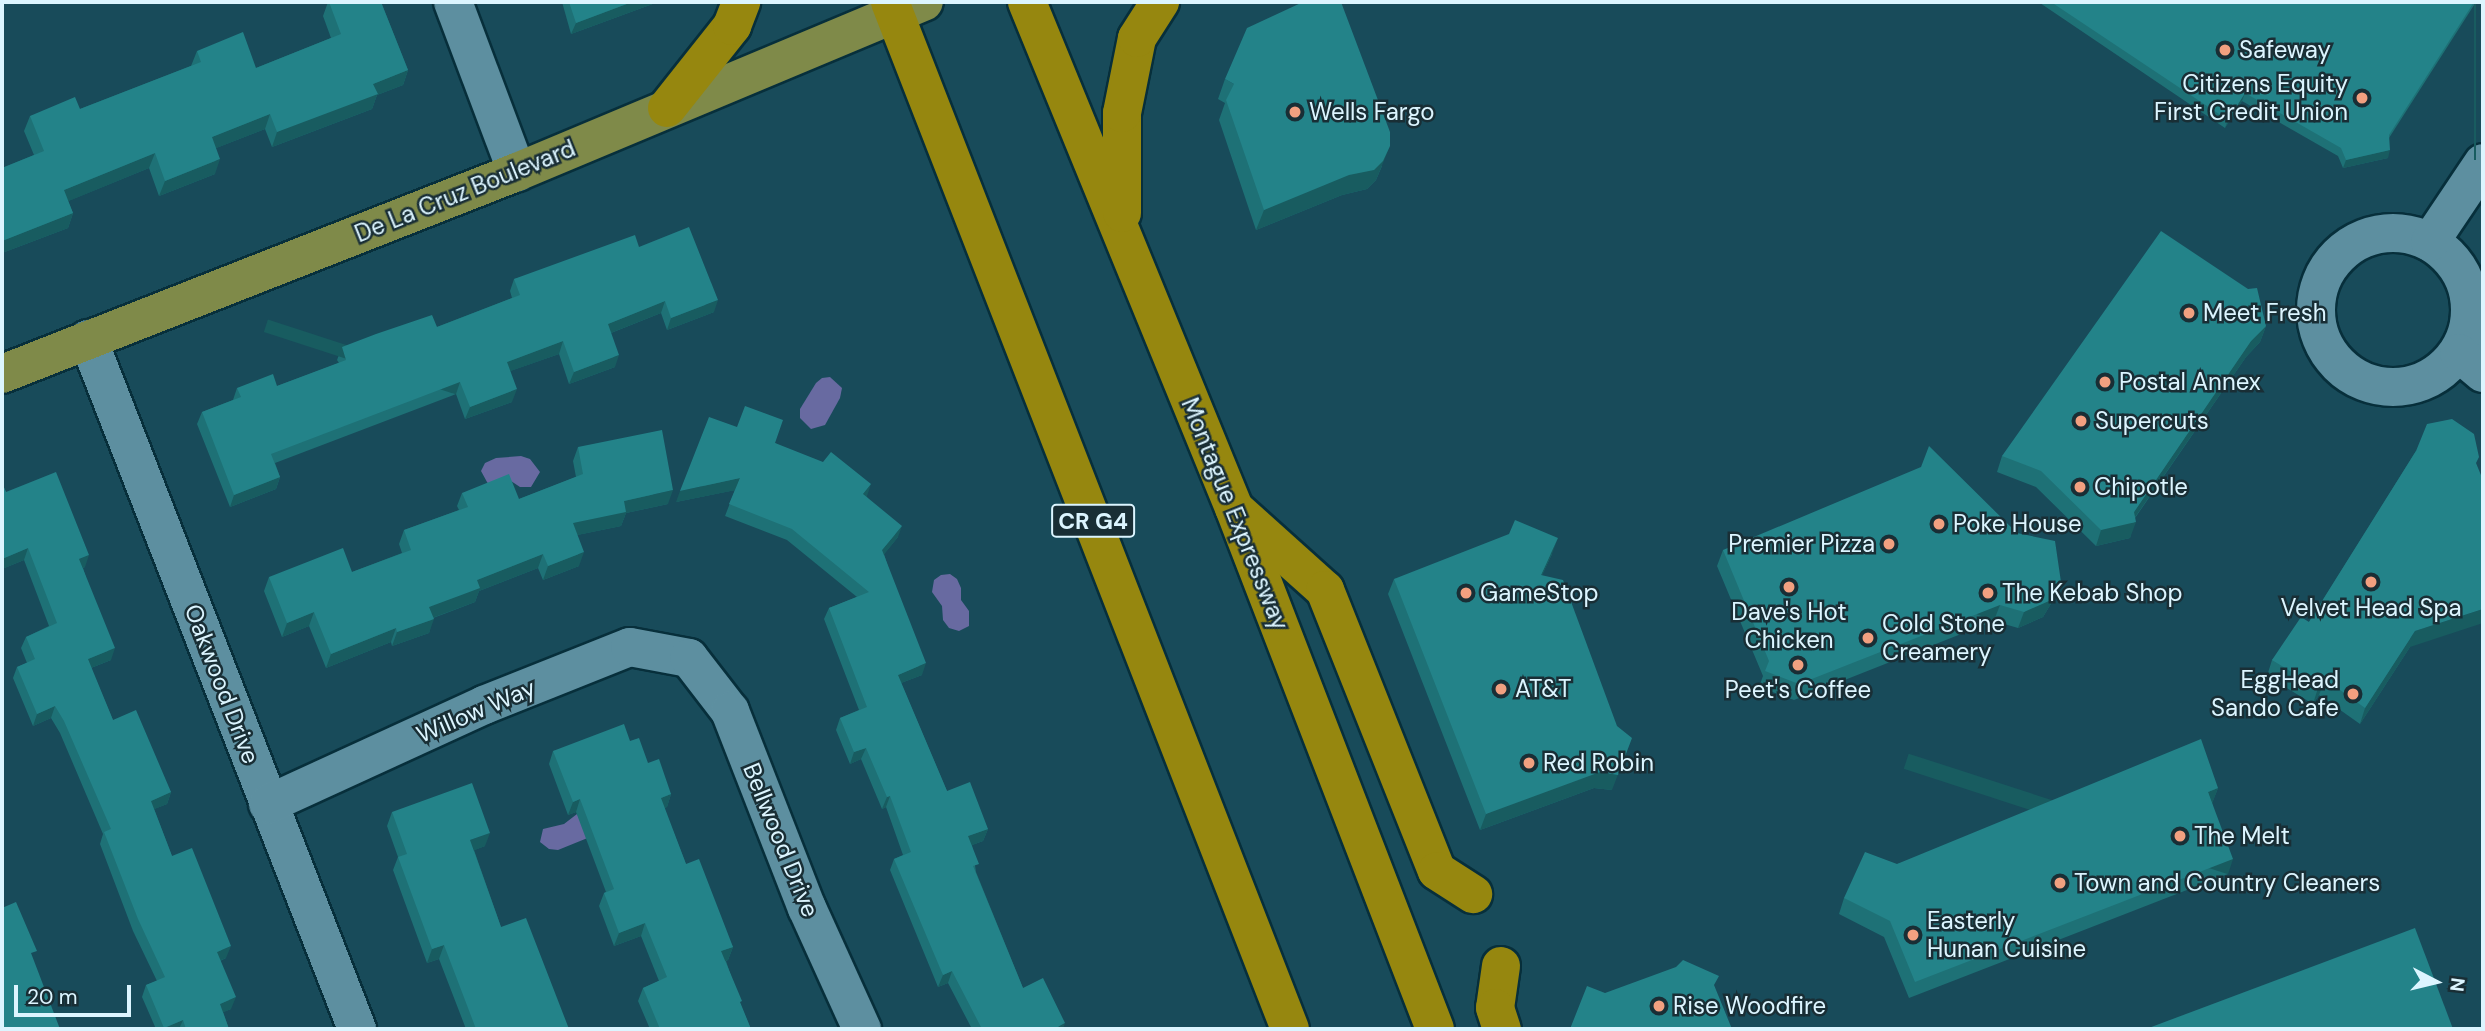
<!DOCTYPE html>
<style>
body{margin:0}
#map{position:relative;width:2485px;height:1031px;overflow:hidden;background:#184b5a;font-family:"DM Sans",sans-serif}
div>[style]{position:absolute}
.water>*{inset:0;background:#686aa1}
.roads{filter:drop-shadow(2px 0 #072f3b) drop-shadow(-2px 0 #072f3b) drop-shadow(0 2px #072f3b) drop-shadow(0 -2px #072f3b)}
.minor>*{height:38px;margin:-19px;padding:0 19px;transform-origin:19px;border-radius:19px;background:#5d8fa0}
.minor>.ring{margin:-19px;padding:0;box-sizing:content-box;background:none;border:38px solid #5d8fa0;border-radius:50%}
.major>*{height:38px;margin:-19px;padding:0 19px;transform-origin:19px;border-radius:19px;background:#7f8a49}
.highway>*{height:38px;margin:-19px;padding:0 19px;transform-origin:19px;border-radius:19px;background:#96870f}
.wall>*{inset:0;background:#1e7176}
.shaded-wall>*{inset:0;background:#185c60;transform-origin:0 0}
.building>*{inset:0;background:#238389}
.dots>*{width:19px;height:19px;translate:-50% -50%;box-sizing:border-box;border:4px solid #192e35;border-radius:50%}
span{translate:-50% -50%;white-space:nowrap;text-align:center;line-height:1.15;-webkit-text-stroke:5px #192e35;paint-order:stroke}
.shield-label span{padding:2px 5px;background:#192e35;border:2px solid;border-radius:5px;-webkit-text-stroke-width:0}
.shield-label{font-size:23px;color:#dcf5ff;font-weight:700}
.poi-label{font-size:24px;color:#dcf5ff}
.left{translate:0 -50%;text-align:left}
.right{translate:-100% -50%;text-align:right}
.street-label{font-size:24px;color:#dcf5ff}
.frame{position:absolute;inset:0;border:4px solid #dcf5ff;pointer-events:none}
.north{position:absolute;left:2401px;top:947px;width:70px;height:70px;-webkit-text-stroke:5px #192e35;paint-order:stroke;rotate:97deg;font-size:19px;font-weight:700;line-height:28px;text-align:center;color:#dcf5ff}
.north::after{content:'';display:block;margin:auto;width:24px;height:32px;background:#dcf5ff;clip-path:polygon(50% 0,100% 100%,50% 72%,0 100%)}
.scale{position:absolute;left:14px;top:985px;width:117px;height:32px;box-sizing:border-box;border:4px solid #dcf5ff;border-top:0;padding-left:9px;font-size:21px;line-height:24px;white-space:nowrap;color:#dcf5ff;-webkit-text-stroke:5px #192e35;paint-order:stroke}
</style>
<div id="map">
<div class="water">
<div style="clip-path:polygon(830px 377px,842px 388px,840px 398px,825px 425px,811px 429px,800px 418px,800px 409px,816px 383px,822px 378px)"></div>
<div style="clip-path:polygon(521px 456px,530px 459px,540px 472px,531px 487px,520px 487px,511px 481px,489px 485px,487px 482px,481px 471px,485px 463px,496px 458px)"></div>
<div style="clip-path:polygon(950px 574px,957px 579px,961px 588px,961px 600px,969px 611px,969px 626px,959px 631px,949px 628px,943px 620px,942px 606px,932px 592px,934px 580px,941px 575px)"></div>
<div style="clip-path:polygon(577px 814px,590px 837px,558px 850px,549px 849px,540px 842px,543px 829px,564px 824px)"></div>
</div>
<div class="roads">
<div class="minor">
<div style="left:453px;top:2px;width:182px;rotate:69.4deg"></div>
<div class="ring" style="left:2316px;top:233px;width:116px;height:116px"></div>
<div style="left:2430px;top:242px;width:95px;rotate:-56.1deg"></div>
<div style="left:88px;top:339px;width:741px;rotate:68.7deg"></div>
<div style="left:2459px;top:353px;width:31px;rotate:40deg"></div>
<div style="left:268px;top:804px;width:238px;rotate:-24.6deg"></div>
<div style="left:484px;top:705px;width:157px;rotate:-21.7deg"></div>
<div style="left:630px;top:647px;width:60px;rotate:10.6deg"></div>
<div style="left:689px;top:658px;width:67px;rotate:52.3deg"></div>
<div style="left:730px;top:711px;width:212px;rotate:68.7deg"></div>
<div style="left:807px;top:908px;width:133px;rotate:65.6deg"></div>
</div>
<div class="major">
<div style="left:2px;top:374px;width:553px;rotate:-21.42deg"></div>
<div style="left:517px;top:172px;width:441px;rotate:-22.7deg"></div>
</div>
<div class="highway">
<div style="left:890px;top:2px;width:1102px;rotate:68.72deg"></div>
<div style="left:1027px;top:2px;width:547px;rotate:67.75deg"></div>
<div style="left:1234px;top:508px;width:558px;rotate:68.9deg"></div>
<div style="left:667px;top:108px;width:105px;rotate:-51.6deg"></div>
<div style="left:732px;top:26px;width:26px;rotate:-69deg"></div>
<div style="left:1122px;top:213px;width:100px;rotate:-90deg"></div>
<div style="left:1122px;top:113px;width:76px;rotate:-78.7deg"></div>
<div style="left:1137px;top:38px;width:43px;rotate:-57.4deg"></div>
<div style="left:1238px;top:512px;width:117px;rotate:41.9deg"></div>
<div style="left:1325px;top:590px;width:302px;rotate:68.3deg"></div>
<div style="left:1437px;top:871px;width:43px;rotate:32.6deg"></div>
<div style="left:1501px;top:966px;width:42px;rotate:98.1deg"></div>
<div style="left:1495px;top:1008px;width:22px;rotate:72deg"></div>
</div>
</div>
<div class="wall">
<div style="clip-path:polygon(328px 2px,381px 2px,408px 70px,403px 85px,377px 95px,372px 109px,272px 147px,265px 129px,216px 148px,215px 174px,159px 196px,149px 168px,68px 201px,73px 213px,68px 228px,2px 253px,2px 168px,34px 155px,24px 131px,30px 116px,80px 109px,191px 66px,197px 51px,256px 68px,331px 38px,323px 16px)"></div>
<div style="clip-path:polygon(562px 2px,658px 2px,571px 34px)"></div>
<div style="clip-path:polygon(2040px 2px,2476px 2px,2389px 138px,2388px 158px,2343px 168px,2338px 156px,2242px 101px,2225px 128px,2040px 3px)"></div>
<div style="clip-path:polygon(1225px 79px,1382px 166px,1376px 180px,1367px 189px,1342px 195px,1256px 230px,1219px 120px,1225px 103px,1218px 99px)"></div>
<div style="clip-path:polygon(639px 247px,714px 312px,667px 330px,661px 313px,611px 333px,615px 367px,569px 384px,559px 354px,510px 371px,512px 402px,465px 419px,456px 394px,275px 463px,280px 477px,276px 489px,230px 507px,197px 424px,202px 412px,233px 400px,237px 388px,277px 386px,339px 363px,337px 360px,342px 347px,437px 327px,512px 298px,510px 291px,514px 279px)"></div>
<div style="clip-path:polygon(2266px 326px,2260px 342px,2246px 357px,2135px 518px,2130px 538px,2096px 546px,2036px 487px,1997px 472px,2002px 456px)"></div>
<div style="clip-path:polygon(775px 443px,866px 496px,898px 537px,884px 554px,922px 675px,901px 683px,947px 791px,988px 829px,983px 841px,972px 845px,976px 872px,1023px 988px,1063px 1029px,972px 1029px,948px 983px,938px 987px,890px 870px,894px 859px,903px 855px,886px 807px,882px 809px,861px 759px,850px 764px,836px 730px,840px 718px,859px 710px,824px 619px,829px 608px,857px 597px,787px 540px,725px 516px,735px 490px,676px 502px)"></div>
<div style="clip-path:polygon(578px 447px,668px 504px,626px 513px,621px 526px,577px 535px,579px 566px,543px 580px,538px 568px,479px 591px,475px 602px,433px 618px,429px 633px,392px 646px,391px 642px,326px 668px,309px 626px,282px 637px,264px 591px,269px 577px,352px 572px,402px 553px,399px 544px,404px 530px,459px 510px,457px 506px,462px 493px,519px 499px,576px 477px,573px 461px)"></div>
<div style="clip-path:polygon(2416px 451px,2410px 647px,2360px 724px,2319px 695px,2313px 704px,2267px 676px,2272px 660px,2309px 622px)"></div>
<div style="clip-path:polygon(2px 483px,6px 492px,85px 567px,83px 568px,111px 660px,91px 668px,113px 720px,171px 792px,167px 804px,154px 809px,172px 856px,226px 958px,220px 961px,231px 1009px,223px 1012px,229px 1029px,156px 1029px,142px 997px,146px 985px,157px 981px,133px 931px,100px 844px,103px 834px,60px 733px,51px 718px,33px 726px,13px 678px,17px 667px,27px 663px,21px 648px,26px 637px,49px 626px,24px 560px,2px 569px)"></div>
<div style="clip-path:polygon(1723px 550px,2061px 582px,2055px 597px,2043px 617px,2018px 628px,1994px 621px,1794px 700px,1759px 687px,1763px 676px,1717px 566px)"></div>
<div style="clip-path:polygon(1552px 554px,1542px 575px,1612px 790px,1594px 788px,1480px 830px,1388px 594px,1394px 579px)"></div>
<div style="clip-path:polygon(630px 741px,671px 794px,667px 807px,664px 808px,686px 864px,733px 947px,728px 960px,726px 961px,741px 1006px,751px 1029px,650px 1029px,638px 1001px,643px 988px,659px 981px,641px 936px,614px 946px,599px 906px,604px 893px,606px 892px,576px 812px,568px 815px,549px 764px,553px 751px)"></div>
<div style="clip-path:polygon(2218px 788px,2212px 803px,2228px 874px,1909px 998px,1884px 937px,1839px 914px,1844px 898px,1897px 864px)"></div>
<div style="clip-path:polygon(392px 812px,485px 846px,474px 850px,501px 927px,569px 1029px,466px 1029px,439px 959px,427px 963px,393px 870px,398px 857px,387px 826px)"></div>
</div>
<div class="shaded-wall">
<div style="clip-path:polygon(632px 2px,658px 2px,571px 34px,576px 23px)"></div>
<div style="left:2474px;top:2px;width:2px;height:158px"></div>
<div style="clip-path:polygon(408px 70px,403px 85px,377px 95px,372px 109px,272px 147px,277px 132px,373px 84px)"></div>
<div style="clip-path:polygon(2245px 93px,2242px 101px,2225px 128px,2228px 120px)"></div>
<div style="clip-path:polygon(270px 114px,265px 129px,206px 152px,212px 137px)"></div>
<div style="clip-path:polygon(1390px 146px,1376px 180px,1367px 189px,1342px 195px,1256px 230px,1264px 210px)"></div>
<div style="clip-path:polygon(2390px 150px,2388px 158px,2343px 168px,2346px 160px)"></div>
<div style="clip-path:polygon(155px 153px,149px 168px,59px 205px,64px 190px)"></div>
<div style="clip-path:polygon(220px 159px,215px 174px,159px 196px,165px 181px)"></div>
<div style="clip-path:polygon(73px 213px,68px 228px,2px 253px,2px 241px)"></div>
<div style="clip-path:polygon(718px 300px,714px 312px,667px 330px,671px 318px)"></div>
<div style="clip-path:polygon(665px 301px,661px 313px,603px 336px,608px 324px)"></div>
<div style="clip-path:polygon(2266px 326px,2260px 342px,2246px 357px,2131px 523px,2136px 522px,2130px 538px,2096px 546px,2101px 530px,2134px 512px,2251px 341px)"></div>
<div style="clip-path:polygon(563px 341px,559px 354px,502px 374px,507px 362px)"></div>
<div style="clip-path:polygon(619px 355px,615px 367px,569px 384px,574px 372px)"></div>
<div style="left:460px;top:382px;width:13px;height:202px;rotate:108deg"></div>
<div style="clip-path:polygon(517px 389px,512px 402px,465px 419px,470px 407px)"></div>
<div style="clip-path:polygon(280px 477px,276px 489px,230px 507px,234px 495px)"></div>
<div style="clip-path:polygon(740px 478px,736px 490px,676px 502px,680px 491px)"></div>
<div style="clip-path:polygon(871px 484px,867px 496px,859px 506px,863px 494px)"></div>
<div style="clip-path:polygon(673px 490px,668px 504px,626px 513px,621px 526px,568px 537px,573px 523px,624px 501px)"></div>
<div style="clip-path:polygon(902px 526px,898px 537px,878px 562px,882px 550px)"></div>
<div style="clip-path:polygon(1558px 538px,1552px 554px,1535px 590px,1541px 575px)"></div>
<div style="clip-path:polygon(28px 548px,24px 560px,2px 569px,2px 559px)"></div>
<div style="clip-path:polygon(584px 552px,579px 566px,543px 580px,548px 566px)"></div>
<div style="clip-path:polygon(543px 554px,538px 568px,479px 591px,475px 602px,424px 621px,429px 607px,477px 580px)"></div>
<div style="clip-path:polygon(89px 555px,85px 567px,75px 571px,79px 559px)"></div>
<div style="clip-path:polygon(2061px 582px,2055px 597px,2043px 617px,2018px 628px,2024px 612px)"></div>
<div style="left:2000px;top:605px;width:17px;height:216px;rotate:111deg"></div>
<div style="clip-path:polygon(2483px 609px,2483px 623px,2410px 647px,2360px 724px,2365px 708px,2415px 631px)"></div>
<div style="clip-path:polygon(314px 612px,309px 626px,282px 637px,287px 623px)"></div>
<div style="clip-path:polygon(434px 619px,429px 633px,392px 646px,397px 632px)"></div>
<div style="clip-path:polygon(396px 628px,391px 642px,326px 668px,331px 654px)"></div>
<div style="clip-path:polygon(115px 648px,111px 660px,83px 671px,88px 659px)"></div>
<div style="clip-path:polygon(926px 663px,922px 675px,893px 686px,898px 675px)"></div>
<div style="clip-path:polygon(2325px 679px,2319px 695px,2313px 704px,2318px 688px)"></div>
<div style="clip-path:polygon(55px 706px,51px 718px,33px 726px,37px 714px)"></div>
<div style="clip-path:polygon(1632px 738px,1612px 790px,1594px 788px,1480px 830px,1486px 814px)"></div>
<div style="clip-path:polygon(866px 748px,861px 759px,850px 764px,854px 752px)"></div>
<div style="clip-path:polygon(2218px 788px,2212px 804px,2208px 792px)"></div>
<div style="clip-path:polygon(171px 792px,167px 804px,147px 812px,151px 801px)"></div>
<div style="clip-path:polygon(671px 794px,667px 807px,656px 811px,661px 798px)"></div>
<div style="clip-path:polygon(890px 796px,886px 807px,882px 809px,887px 797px)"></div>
<div style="clip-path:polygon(580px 799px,576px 812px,568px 815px,573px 802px)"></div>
<div style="clip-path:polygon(988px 829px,983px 841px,964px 848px,968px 836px)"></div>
<div style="clip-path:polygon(490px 833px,485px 846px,465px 854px,470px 840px)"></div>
<div style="left:2233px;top:859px;width:16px;height:341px;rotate:108deg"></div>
<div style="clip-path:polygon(645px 923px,641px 936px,614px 946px,619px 933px)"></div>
<div style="clip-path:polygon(444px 945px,439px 959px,427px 963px,432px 949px)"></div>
<div style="clip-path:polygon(231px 946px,226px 958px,212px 964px,217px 952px)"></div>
<div style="clip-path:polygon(733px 947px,728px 960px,717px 964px,721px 951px)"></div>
<div style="clip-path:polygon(952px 971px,948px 983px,938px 987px,943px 975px)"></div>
<div style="clip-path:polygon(236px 997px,231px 1009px,215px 1016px,220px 1004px)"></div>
<div style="clip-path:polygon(183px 1020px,179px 1029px,164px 1029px,164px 1028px)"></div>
<div style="clip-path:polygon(1065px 1023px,1063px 1029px,1054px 1029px)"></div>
</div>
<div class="building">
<div style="clip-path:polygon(329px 2px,381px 2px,408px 70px,373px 84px,378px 94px,277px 132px,270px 114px,212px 137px,220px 159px,165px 181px,155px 153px,64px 190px,73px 213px,2px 241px,2px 168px,44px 151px,30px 116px,75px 97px,80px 109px,201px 62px,197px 51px,243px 32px,256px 68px,341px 34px)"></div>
<div style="clip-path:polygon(569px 2px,632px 2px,576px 23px)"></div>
<div style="clip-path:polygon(1303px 2px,1341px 2px,1390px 132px,1390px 146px,1383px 161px,1374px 170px,1349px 175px,1264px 210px,1226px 100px,1234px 84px,1225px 79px,1247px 28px)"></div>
<div style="clip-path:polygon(2051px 2px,2474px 2px,2389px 135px,2390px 150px,2346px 160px,2341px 148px,2245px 93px,2228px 120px)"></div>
<div style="clip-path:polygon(689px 227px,718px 300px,671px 318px,665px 301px,608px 324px,619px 355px,574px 372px,563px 341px,507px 362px,517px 389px,470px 407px,460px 382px,271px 454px,280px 477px,234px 495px,202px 412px,241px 397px,237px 388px,273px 374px,277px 386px,346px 360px,342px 347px,376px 334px,432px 315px,437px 327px,520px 295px,514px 279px,635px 235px,639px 247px)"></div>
<div style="clip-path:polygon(2161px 231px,2248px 289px,2257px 288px,2266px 326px,2251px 341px,2134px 512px,2136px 522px,2101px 530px,2041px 471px,2002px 456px)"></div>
<div style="clip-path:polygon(745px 406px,783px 420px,775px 443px,823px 462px,831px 452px,871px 484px,863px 494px,902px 526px,882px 550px,926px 663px,898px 675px,947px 791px,970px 782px,988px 829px,968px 836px,979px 864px,973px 866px,1023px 988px,1043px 978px,1065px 1023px,1054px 1029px,982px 1029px,952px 971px,943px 975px,894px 859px,911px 852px,890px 796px,887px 797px,866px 748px,854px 752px,840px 718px,867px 707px,829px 608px,869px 592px,792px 529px,729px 504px,740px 478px,680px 491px,709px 417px,737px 427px)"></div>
<div style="clip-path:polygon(2452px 419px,2474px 434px,2479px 457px,2476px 463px,2483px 480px,2483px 609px,2415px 631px,2365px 708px,2325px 679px,2318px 688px,2272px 660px,2301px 617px,2309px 622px,2416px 451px,2427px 424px)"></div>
<div style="clip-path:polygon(662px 430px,673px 490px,624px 501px,626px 512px,573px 523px,584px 552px,548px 566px,543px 554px,477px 580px,480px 588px,429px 607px,434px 619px,397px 632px,396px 628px,331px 654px,314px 612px,287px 623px,269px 577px,343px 548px,352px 572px,411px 550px,404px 530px,468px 507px,462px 493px,509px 474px,519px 499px,583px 474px,578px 447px)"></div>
<div style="clip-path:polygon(1929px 446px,2017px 533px,2055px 541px,2061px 582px,2049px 601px,2024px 612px,2000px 605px,1799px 684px,1765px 671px,1769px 661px,1723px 550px,1921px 467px)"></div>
<div style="clip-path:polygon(56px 472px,89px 555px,79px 559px,115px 648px,88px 659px,113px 720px,136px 710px,171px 792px,151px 801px,172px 856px,192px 848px,231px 946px,217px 952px,236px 997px,220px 1004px,229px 1029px,186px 1029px,183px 1020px,164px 1028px,146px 985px,165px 977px,138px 919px,104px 832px,111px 829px,64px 721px,55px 706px,37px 714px,17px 667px,35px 659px,26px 637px,57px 623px,28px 548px,2px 559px,2px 483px,6px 492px)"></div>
<div style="clip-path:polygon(1515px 520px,1558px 538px,1541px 575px,1563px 580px,1617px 726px,1632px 738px,1618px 775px,1600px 772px,1486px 814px,1394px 579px,1509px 534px)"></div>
<div style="clip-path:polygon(624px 724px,630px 741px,639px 738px,648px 763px,659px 759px,671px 794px,661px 798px,686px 864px,699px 859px,733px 947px,721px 951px,742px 1001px,740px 1002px,751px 1029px,660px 1029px,643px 988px,667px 977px,645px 923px,619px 933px,604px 893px,614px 889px,580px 799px,573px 802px,553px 751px)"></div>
<div style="clip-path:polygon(2201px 739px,2218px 788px,2208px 792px,2233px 859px,1915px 982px,1890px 921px,1844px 898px,1865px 852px,1897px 864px)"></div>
<div style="clip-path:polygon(472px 783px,490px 833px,470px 840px,501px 927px,526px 918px,569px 1029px,476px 1029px,444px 945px,432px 949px,398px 857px,407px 854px,392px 812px)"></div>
<div style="clip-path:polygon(16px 902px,37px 951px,31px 953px,60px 1029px,2px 1029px,2px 908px)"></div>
<div style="clip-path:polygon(2415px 928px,2453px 1029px,2146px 1029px)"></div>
<div style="clip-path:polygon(1683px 960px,1719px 976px,1714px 985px,1732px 1029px,1570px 1029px,1587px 986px,1605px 993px,1676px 967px)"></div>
</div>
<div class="dots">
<div style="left:2225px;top:50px;background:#f2a080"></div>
<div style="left:2362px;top:98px;background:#f2a080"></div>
<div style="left:1295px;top:112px;background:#f2a080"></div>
<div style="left:2189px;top:313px;background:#f2a080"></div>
<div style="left:2105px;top:382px;background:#f2a080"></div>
<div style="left:2081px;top:421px;background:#f2a080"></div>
<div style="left:2080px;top:487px;background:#f2a080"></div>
<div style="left:1939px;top:524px;background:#f2a080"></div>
<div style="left:1889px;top:544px;background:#f2a080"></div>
<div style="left:2371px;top:582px;background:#f2a080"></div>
<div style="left:1789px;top:587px;background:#f2a080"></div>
<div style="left:1466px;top:593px;background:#f2a080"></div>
<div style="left:1988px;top:593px;background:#f2a080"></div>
<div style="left:1868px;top:638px;background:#f2a080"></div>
<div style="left:1798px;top:665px;background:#f2a080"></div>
<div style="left:1501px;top:689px;background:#f2a080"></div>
<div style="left:2353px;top:694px;background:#f2a080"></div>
<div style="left:1529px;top:763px;background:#f2a080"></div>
<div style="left:2180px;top:836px;background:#f2a080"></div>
<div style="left:2060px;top:883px;background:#f2a080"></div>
<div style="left:1913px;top:935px;background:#f2a080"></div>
<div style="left:1659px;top:1006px;background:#f2a080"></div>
</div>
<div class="shield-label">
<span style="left:1093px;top:521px">CR G4</span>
</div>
<div class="poi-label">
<span class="left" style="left:2239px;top:50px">Safeway</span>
<span class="right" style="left:2348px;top:98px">Citizens Equity<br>First Credit Union</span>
<span class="left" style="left:1309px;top:112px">Wells Fargo</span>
<span class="left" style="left:2203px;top:313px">Meet Fresh</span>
<span class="left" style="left:2119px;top:382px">Postal Annex</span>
<span class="left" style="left:2095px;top:421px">Supercuts</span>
<span class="left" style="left:2094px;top:487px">Chipotle</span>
<span class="left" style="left:1953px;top:524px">Poke House</span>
<span class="right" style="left:1875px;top:544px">Premier Pizza</span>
<span class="left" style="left:1480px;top:593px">GameStop</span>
<span class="left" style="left:2002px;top:593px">The Kebab Shop</span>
<span style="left:2371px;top:608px">Velvet Head Spa</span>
<span style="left:1789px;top:626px">Dave's Hot<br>Chicken</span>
<span class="left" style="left:1882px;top:638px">Cold Stone<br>Creamery</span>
<span class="right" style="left:2339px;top:694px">EggHead<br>Sando Cafe</span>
<span class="left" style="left:1515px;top:689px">AT&amp;T</span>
<span style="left:1798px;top:690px">Peet's Coffee</span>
<span class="left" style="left:1543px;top:763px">Red Robin</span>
<span class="left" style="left:2194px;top:836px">The Melt</span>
<span class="left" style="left:2074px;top:883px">Town and Country Cleaners</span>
<span class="left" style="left:1927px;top:935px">Easterly<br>Hunan Cuisine</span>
<span class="left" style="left:1673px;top:1006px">Rise Woodfire</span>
</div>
<div class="street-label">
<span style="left:465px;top:191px;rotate:-22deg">De La Cruz Boulevard</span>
<span style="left:1235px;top:514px;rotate:68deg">Montague Expressway</span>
<span style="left:222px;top:684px;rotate:69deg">Oakwood Drive</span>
<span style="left:476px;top:711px;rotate:-23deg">Willow Way</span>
<span style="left:781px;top:840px;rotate:68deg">Bellwood Drive</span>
</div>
<div class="frame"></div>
<div class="north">N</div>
<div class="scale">20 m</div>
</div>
